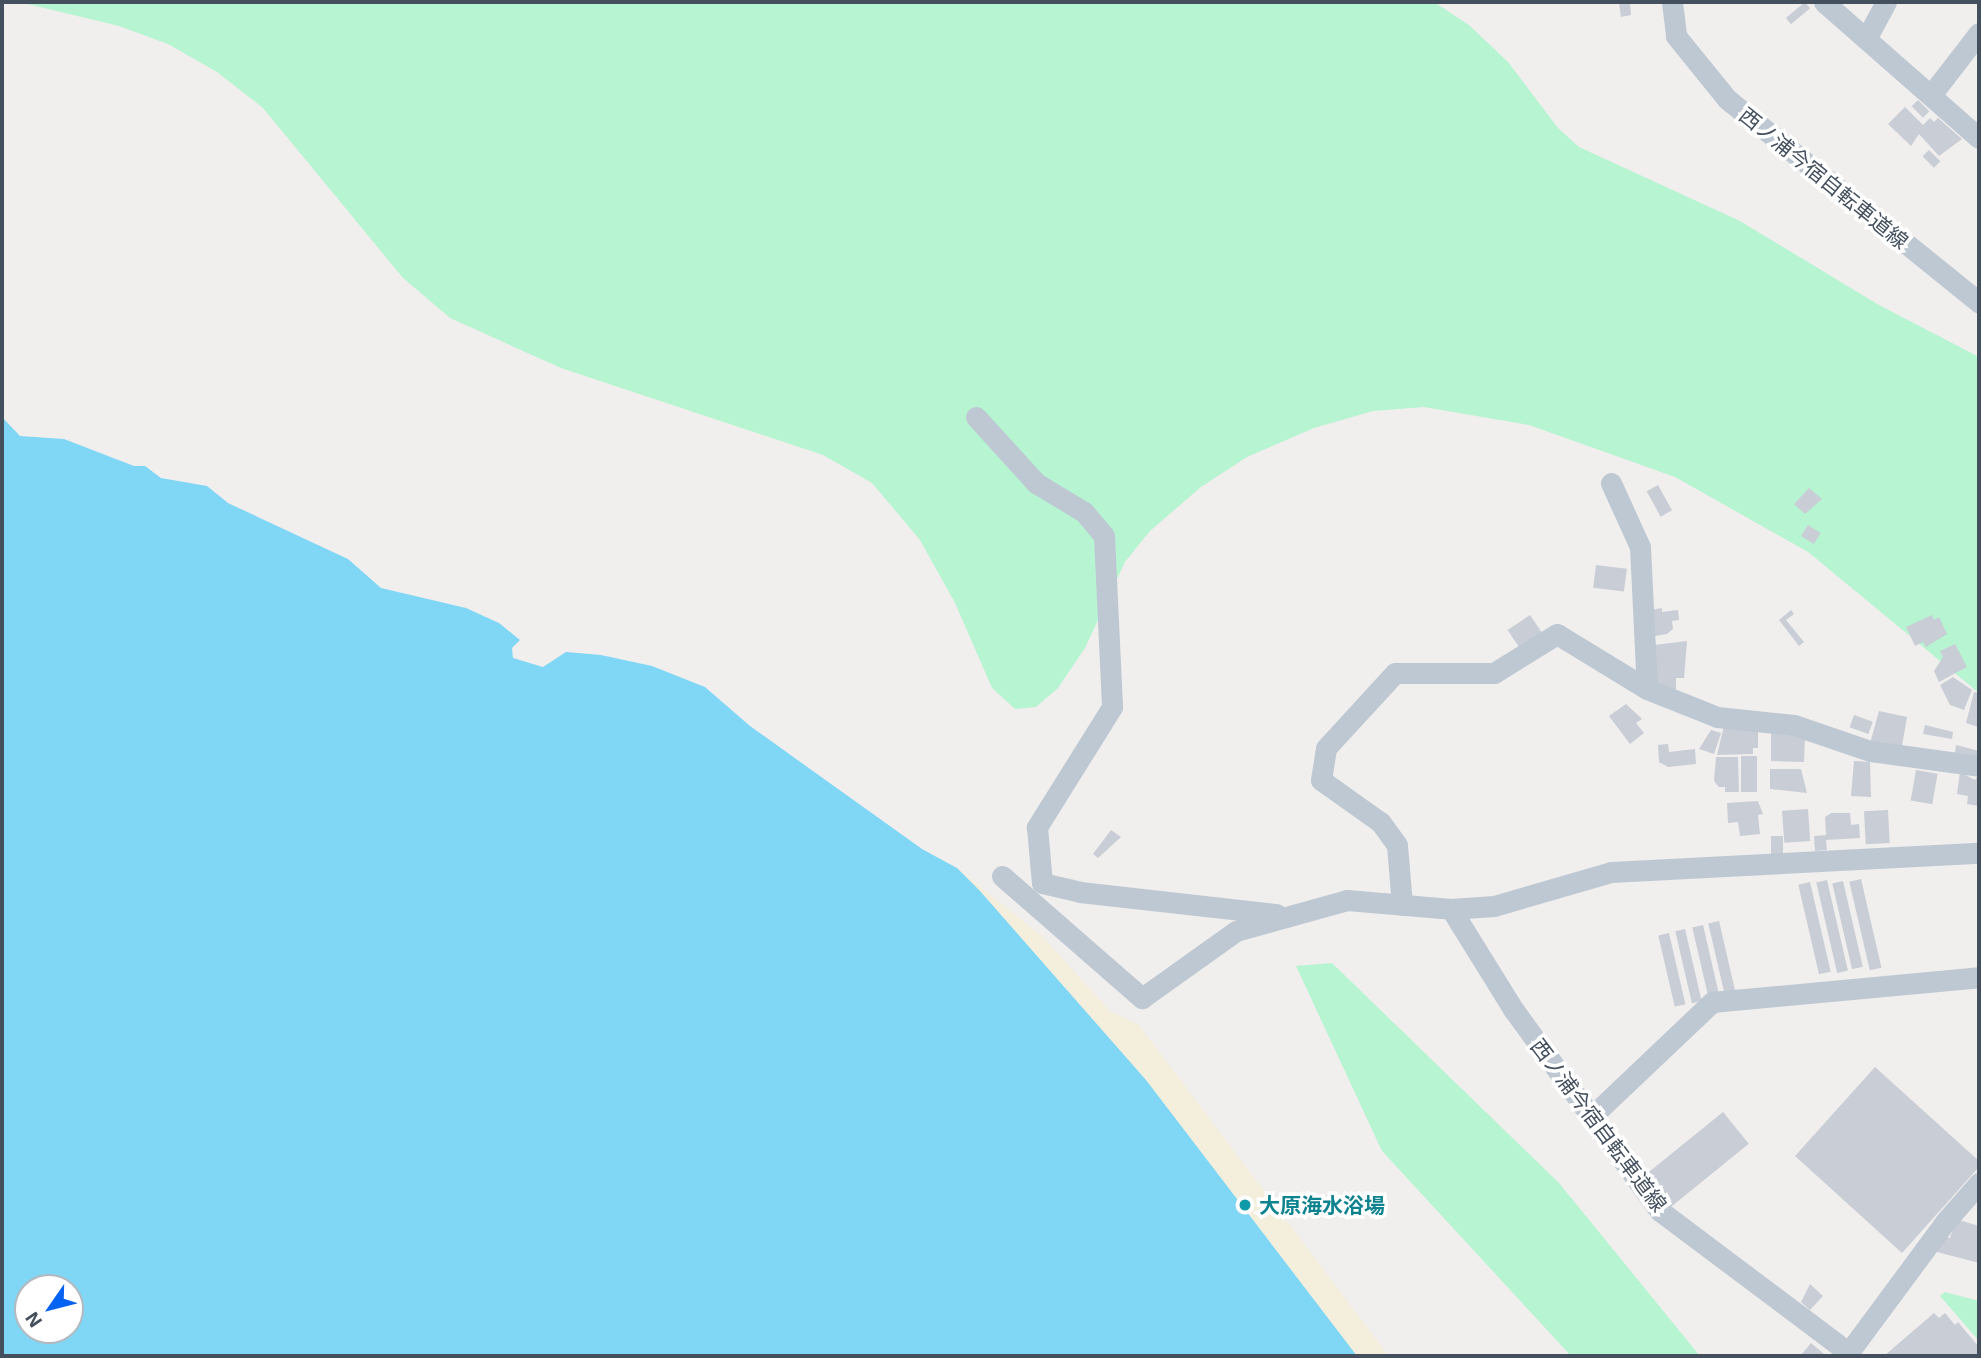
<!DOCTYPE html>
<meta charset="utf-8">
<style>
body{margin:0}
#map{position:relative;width:1981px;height:1358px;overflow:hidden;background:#f1eeee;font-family:"Exo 2","Noto Sans JP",sans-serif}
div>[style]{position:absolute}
.green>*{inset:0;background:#b7f4d2}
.sand>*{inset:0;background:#f4eedd}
.water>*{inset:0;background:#80d7f5}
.building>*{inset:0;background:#c9cdd5;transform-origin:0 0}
.minor>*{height:21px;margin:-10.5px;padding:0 10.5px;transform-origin:10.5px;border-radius:10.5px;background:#bdc8d2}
.dots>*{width:19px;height:19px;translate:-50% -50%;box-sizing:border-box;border:4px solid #fff;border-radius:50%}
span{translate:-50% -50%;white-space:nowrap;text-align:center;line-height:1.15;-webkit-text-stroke:7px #fff;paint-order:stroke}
.street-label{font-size:21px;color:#44505e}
.culture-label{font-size:21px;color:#0d838f;font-weight:700}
.left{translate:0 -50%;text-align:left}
.frame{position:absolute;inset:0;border:4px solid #44505e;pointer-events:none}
.north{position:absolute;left:14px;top:1274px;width:70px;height:70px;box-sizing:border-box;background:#fff;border:2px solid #b4b9bf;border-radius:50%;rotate:235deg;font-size:19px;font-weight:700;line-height:28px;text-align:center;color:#44505e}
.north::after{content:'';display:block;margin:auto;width:24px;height:32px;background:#0662f3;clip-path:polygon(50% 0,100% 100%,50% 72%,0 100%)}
</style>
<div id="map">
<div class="green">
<div style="clip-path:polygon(19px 2px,1434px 2px,1469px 25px,1508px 62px,1558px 128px,1579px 147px,1740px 221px,1879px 305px,1979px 357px,1979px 693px,1808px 552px,1675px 477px,1529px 425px,1424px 407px,1373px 411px,1314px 428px,1247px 457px,1201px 487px,1150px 531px,1125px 562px,1085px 648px,1058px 688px,1036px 707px,1015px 709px,992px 688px,955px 603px,920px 540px,872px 483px,823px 455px,561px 368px,450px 318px,403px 278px,263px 108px,217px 72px,168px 44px,119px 26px)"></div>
<div style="clip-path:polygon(1332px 963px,1559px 1183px,1700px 1356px,1571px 1356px,1382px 1151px,1296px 966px)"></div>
<div style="clip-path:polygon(1945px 1292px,1979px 1301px,1979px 1341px,1940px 1296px)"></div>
</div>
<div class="sand">
<div style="clip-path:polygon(957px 868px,1043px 937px,1110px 1011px,1138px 1024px,1389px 1356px,1327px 1356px)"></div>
</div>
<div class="water">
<div style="clip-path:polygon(evenodd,2px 417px,20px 436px,64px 439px,134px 466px,145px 466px,161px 478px,207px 486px,228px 503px,348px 559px,381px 588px,466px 608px,499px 623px,520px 640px,512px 648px,513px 658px,543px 667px,566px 652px,601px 655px,652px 666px,705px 687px,750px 726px,922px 849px,957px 868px,980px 891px,1146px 1080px,1357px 1356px,2px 1356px,2px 417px,28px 1288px,70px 1288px,70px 1330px,28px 1330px,28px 1288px)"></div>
</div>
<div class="building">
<div style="clip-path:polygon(1630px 2px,1631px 15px,1621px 17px,1619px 3px)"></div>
<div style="left:1805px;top:2px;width:8px;height:25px;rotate:50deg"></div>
<div style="left:1918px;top:100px;width:16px;height:9px;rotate:45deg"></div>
<div style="clip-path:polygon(1905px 107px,1923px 125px,1930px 118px,1934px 122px,1938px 118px,1962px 139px,1939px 156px,1919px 134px,1911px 146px,1888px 124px)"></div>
<div style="left:1929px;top:150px;width:16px;height:9px;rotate:45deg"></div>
<div style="left:1658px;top:485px;width:29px;height:13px;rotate:61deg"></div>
<div style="clip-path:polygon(1809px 488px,1822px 499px,1805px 514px,1794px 504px)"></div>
<div style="left:1808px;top:525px;width:15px;height:13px;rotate:32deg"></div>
<div style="left:1596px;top:565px;width:31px;height:23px;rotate:7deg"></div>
<div style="clip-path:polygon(1662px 608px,1662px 612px,1678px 610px,1679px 620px,1672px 621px,1673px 629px,1667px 634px,1655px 636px,1651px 610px)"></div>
<div style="clip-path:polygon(1791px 610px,1794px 614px,1786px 620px,1804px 642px,1799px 646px,1779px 620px)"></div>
<div style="left:1530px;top:615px;width:23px;height:27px;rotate:56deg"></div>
<div style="clip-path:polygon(1932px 615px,1934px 620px,1939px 617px,1947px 634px,1926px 647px,1923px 642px,1915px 646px,1906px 627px)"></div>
<div style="clip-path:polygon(1687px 641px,1684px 678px,1676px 678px,1676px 689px,1657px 689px,1654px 645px)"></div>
<div style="clip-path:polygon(1955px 644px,1967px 667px,1939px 682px,1934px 671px,1943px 657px,1940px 651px)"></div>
<div style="clip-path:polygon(1953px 677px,1972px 690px,1964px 710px,1950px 705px,1940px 685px)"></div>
<div style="clip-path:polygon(1974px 692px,1979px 693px,1978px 727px,1966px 723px)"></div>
<div style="clip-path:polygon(1626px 704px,1642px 719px,1636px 723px,1644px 733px,1630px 744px,1609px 716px)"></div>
<div style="clip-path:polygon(1879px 711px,1907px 717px,1902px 746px,1869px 747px)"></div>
<div style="left:1854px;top:715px;width:20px;height:13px;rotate:20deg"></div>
<div style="clip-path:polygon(1925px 725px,1953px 732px,1952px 739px,1923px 734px)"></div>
<div style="clip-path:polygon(1724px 726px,1758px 728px,1758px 748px,1753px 748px,1753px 754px,1717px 755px)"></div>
<div style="clip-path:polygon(1771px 729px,1805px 737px,1804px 762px,1771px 761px)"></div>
<div style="clip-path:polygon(1711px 730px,1721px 733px,1714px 754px,1699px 749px)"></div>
<div style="clip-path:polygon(1668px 744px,1669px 752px,1695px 749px,1696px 764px,1668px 767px,1659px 762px,1658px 745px)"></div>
<div style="clip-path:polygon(1956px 745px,1979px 751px,1979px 763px,1954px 760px)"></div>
<div style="left:1741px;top:756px;width:16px;height:36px"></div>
<div style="clip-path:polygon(1716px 757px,1738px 757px,1739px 792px,1725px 792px,1725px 787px,1719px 787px,1714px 781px)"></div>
<div style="clip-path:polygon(1854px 761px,1870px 762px,1871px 797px,1851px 796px)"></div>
<div style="clip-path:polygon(1770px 769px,1801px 769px,1807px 793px,1770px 789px)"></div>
<div style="left:1916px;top:770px;width:22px;height:31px;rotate:10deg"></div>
<div style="clip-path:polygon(1960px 772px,1975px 780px,1979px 774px,1979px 806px,1967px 804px,1968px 796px,1957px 794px)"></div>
<div style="clip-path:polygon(1758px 801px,1763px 814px,1758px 815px,1760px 834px,1740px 836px,1738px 822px,1728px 823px,1727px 803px)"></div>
<div style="left:1808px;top:809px;width:32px;height:26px;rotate:86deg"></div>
<div style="left:1888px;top:810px;width:33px;height:24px;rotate:87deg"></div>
<div style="clip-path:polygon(1831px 813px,1850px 813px,1851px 825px,1859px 824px,1860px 838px,1826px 840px,1827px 850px,1815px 851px,1814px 836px,1826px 835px,1825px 817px)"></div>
<div style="clip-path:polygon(1111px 830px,1121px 837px,1098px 858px,1093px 854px)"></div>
<div style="left:1783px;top:836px;width:18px;height:12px;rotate:90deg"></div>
<div style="left:1861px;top:879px;width:91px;height:12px;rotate:77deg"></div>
<div style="left:1827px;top:880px;width:93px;height:11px;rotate:77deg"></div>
<div style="left:1843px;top:881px;width:88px;height:11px;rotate:77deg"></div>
<div style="left:1810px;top:882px;width:92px;height:12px;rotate:77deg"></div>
<div style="left:1719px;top:921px;width:73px;height:11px;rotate:77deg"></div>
<div style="left:1703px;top:925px;width:73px;height:11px;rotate:77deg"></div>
<div style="left:1685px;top:929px;width:74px;height:10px;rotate:77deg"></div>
<div style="left:1669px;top:933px;width:73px;height:11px;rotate:77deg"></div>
<div style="clip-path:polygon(1875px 1067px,1979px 1161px,1979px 1167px,1902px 1253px,1795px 1156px)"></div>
<div style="left:1723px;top:1112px;width:41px;height:100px;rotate:51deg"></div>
<div style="clip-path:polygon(1956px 1219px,1979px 1226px,1979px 1263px,1937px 1252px,1941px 1236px,1950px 1238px)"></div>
<div style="clip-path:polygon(1810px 1284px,1823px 1296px,1810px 1310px,1801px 1302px)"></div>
<div style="clip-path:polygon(1934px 1313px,1939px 1318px,1945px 1313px,1955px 1325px,1958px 1322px,1979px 1347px,1979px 1356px,1884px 1356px)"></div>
<div style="clip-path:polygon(1811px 1343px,1824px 1354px,1823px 1356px,1801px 1355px)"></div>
</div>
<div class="minor">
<div style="left:1672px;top:2px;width:34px;rotate:83deg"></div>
<div style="left:1676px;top:36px;width:81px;rotate:51deg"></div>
<div style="left:1727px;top:99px;width:324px;rotate:38.9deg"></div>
<div style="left:1824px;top:2px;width:206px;rotate:41.3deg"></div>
<div style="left:1866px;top:39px;width:42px;rotate:-61.6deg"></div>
<div style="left:1931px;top:95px;width:78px;rotate:-52.3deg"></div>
<div style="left:976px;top:417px;width:89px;rotate:47.7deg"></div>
<div style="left:1036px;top:483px;width:56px;rotate:31.1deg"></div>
<div style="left:1084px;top:512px;width:31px;rotate:50deg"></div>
<div style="left:1104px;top:536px;width:171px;rotate:87.3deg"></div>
<div style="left:1112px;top:707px;width:142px;rotate:122deg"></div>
<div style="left:1037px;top:827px;width:56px;rotate:84.9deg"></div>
<div style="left:1042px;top:883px;width:39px;rotate:13deg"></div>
<div style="left:1080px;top:892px;width:198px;rotate:6.4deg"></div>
<div style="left:1611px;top:483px;width:70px;rotate:65.6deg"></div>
<div style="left:1640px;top:547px;width:142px;rotate:87.2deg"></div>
<div style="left:1002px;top:876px;width:186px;rotate:41.1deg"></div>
<div style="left:1142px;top:998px;width:115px;rotate:-35.5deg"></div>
<div style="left:1236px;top:931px;width:115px;rotate:-15.6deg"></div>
<div style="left:1347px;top:900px;width:104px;rotate:4.9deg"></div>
<div style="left:1451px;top:909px;width:43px;rotate:-4deg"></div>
<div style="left:1494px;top:906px;width:122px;rotate:-16.2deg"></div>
<div style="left:1611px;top:872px;width:368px;rotate:-3deg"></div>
<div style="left:1402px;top:905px;width:60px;rotate:-94.8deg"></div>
<div style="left:1397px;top:845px;width:29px;rotate:-126deg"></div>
<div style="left:1380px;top:822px;width:72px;rotate:-144.6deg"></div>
<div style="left:1321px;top:780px;width:32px;rotate:-81deg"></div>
<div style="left:1326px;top:748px;width:102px;rotate:-47.4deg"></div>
<div style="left:1395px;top:673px;width:99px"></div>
<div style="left:1494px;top:673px;width:74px;rotate:-31.8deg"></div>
<div style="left:1557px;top:634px;width:105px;rotate:31.4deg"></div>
<div style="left:1647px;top:689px;width:75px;rotate:21.8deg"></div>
<div style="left:1717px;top:717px;width:77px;rotate:5.9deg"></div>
<div style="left:1794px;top:725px;width:80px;rotate:18.9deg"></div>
<div style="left:1870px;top:751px;width:110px;rotate:7.8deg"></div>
<div style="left:1451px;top:909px;width:118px;rotate:58.2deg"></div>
<div style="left:1513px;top:1009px;width:250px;rotate:54deg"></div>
<div style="left:1660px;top:1211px;width:236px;rotate:36.9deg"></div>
<div style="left:1591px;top:1117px;width:167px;rotate:-43.5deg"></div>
<div style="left:1712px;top:1002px;width:268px;rotate:-5.3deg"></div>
<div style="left:1846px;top:1356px;width:167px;rotate:-53.5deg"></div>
<div style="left:1945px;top:1222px;width:52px;rotate:-48.9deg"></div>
</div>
<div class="dots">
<div style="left:1245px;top:1205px;background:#0f9aa8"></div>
</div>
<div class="street-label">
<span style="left:1824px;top:178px;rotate:39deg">西ノ浦今宿自転車道線</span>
<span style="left:1599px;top:1125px;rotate:53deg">西ノ浦今宿自転車道線</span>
</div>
<div class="culture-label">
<span class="left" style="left:1259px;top:1205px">大原海水浴場</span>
</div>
<div class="frame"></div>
<div class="north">N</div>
</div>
